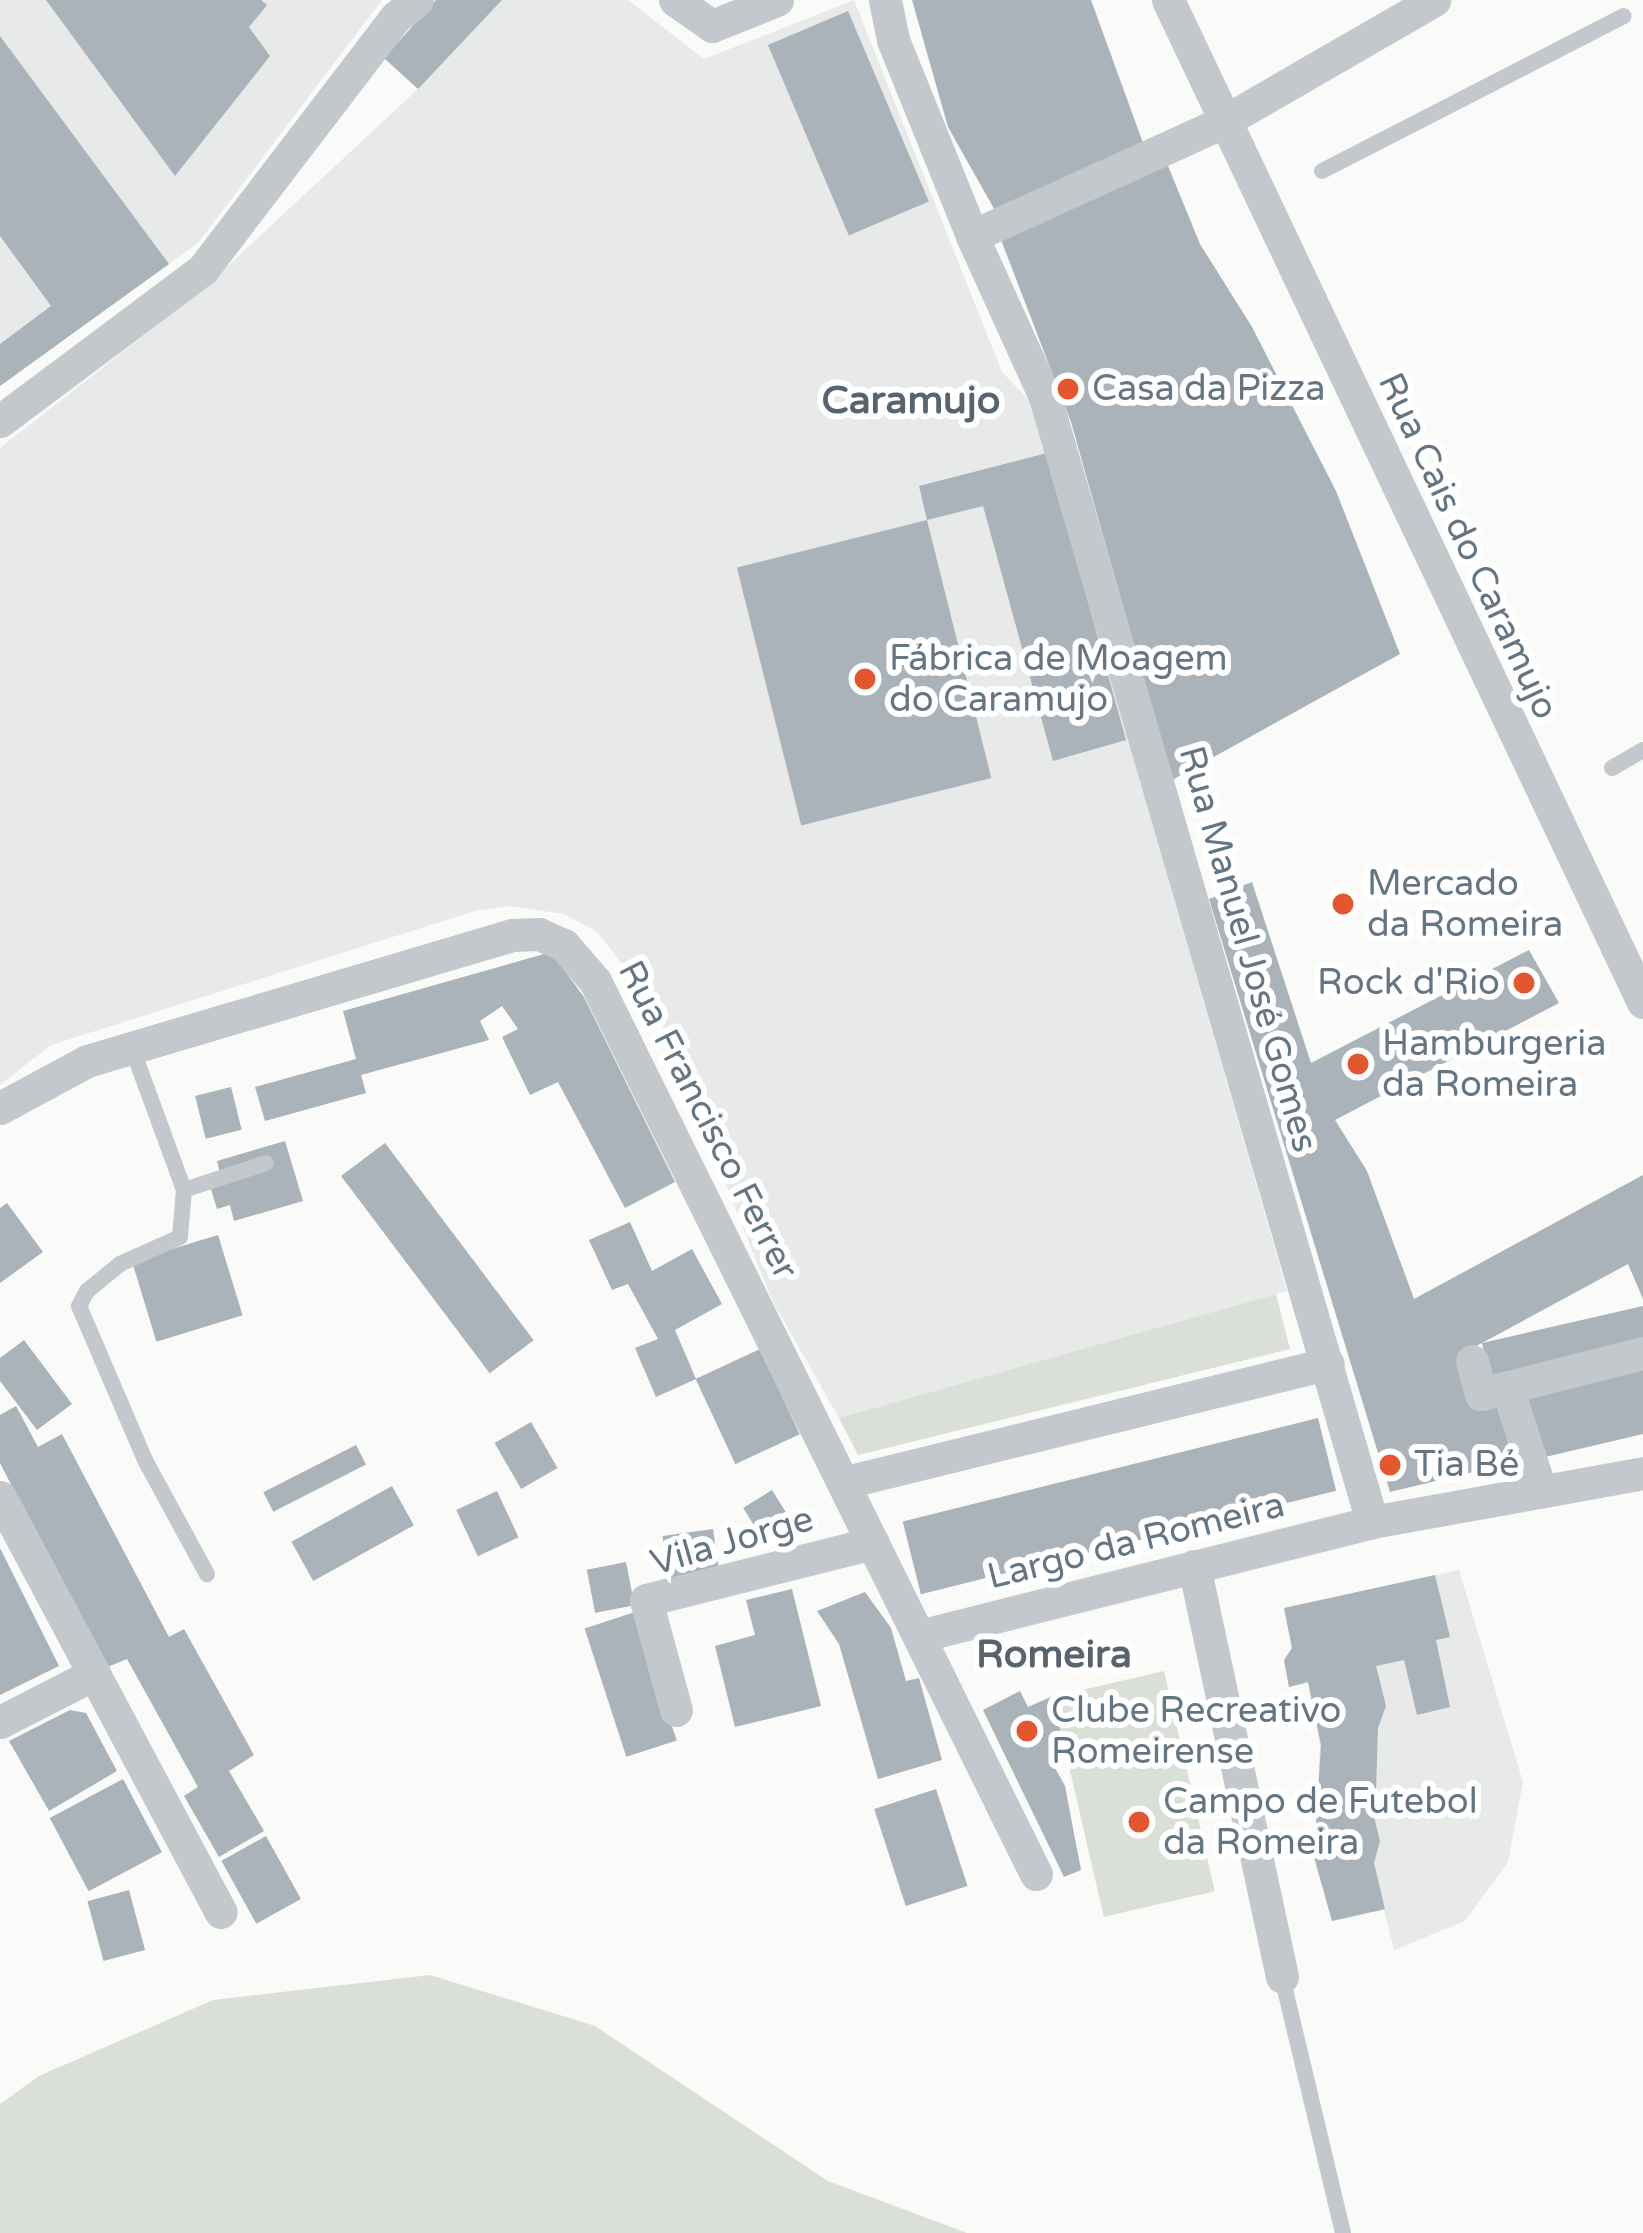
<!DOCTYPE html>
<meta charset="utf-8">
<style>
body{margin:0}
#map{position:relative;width:1643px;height:2233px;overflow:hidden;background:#fafaf8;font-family:"Varela Round",sans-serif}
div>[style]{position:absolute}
.built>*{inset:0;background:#e8e9e9}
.green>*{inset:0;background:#dadfd7;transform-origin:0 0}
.building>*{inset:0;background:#aab3b9;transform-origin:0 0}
.lane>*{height:16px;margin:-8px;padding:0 8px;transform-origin:8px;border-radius:8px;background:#c3c8cc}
.street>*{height:33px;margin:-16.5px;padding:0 16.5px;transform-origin:16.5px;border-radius:16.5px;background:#c3c8cc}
.dots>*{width:33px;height:33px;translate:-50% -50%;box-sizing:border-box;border:6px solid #fff;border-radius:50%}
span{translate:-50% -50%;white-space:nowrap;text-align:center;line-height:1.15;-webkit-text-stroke:12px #fff;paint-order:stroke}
.poi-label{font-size:36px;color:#657683}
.left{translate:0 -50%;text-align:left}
.right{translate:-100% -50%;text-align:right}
.street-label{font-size:36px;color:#657683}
.neighbourhood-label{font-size:39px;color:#57646e;font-weight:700}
</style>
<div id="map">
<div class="built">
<div style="clip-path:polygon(0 0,382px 0,198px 243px,0 386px)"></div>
<div style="clip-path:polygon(436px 0,628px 0,704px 59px,854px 0,1002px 372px,1030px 401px,1287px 1291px,839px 1418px,772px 1300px,655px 1006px,597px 932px,564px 914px,510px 906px,475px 911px,51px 1045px,0 1085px,0 448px,202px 290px,418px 89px,384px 58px)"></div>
<div style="clip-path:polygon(1459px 1570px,1523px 1782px,1508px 1862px,1465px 1921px,1394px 1950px,1384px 1910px,1332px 1921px,1314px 1857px,1320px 1745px,1308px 1683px,1289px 1687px,1284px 1660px,1292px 1648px,1284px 1608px)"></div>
</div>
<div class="green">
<div style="clip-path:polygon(1276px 1294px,1290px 1349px,858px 1455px,839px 1418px)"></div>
<div style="left:1164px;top:1671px;width:226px;height:114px;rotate:77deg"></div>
<div style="clip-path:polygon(430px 1975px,595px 2026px,828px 2181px,967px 2233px,0 2233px,0 2104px,39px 2076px,213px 2000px)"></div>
</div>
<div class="building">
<div style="clip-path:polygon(46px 0,261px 0,267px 5px,249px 27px,270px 56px,175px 176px)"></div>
<div style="clip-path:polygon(436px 0,502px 0,418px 89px,384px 58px)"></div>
<div style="clip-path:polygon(912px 0,1091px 0,1143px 143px,997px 214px,948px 127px)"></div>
<div style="left:848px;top:11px;width:207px;height:87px;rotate:67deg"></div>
<div style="clip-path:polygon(0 36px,169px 264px,0 386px,0 344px,51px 306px,0 236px)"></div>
<div style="clip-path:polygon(1168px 166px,1200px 244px,1252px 327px,1336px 491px,1400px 654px,1172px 780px,1071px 422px,998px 232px)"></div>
<div style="clip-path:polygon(1047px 453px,1126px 740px,1053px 761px,983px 506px,927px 520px,919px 486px)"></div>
<div style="left:927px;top:520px;width:266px;height:196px;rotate:76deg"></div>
<div style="clip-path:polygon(1252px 882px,1311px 1063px,1529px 950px,1559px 1003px,1335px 1120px,1367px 1171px,1414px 1299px,1643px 1175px,1643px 1299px,1628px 1264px,1482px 1343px,1643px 1306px,1643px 1345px,1489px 1379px,1482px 1343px,1459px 1355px,1500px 1398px,1523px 1460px,1390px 1492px,1209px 899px)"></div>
<div style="clip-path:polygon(551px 952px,584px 997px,675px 1182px,625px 1208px,558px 1082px,530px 1095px,502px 1037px,518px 1029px,502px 1006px,480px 1021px,489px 1040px,361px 1075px,366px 1093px,265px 1121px,255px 1087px,356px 1059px,343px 1011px)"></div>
<div style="left:231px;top:1087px;width:44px;height:37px;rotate:76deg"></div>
<div style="clip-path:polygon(285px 1141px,303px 1201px,234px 1221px,230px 1205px,217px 1209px,207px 1176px,220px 1173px,217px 1161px)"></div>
<div style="left:385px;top:1143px;width:247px;height:55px;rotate:53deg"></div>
<div style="clip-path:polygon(7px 1203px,43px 1252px,0 1283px,0 1208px)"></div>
<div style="clip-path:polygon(630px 1222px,652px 1271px,692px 1249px,722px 1304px,675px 1330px,696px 1379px,656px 1397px,635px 1348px,658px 1339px,628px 1284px,612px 1290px,589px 1240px)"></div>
<div style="left:218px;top:1235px;width:84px;height:90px;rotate:73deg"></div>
<div style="clip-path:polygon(24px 1340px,72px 1404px,37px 1430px,0 1381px,0 1358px)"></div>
<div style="left:760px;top:1349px;width:94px;height:71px;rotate:65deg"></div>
<div style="clip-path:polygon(1643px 1362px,1643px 1434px,1541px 1458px,1520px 1390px)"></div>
<div style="clip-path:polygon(16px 1406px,38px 1447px,62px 1434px,169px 1637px,184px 1629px,254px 1755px,229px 1771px,264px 1831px,219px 1857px,184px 1796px,198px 1787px,127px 1659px,105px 1668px,0 1463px,0 1415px)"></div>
<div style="left:1318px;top:1418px;width:75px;height:428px;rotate:76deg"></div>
<div style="left:531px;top:1422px;width:53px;height:42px;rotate:60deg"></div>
<div style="left:356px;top:1445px;width:22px;height:104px;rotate:63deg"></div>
<div style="left:392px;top:1486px;width:45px;height:115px;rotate:61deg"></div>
<div style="left:772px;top:1490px;width:28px;height:34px;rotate:58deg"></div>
<div style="left:497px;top:1491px;width:51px;height:45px;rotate:65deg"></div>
<div style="left:713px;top:1529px;width:48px;height:51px;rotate:82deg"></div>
<div style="clip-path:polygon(0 1548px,59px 1666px,0 1695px)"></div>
<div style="left:626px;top:1562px;width:44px;height:40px;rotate:79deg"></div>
<div style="clip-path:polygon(1435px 1575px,1450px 1637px,1436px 1640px,1450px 1707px,1417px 1715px,1404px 1660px,1376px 1666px,1386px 1706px,1378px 1728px,1375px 1821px,1380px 1841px,1374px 1863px,1385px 1909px,1332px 1921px,1314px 1857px,1321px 1745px,1308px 1682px,1289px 1687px,1284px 1660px,1292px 1648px,1284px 1608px)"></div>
<div style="clip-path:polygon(792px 1589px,821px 1706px,735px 1727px,715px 1646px,755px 1635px,746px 1600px)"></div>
<div style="clip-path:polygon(865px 1592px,891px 1628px,906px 1681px,919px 1678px,942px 1760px,878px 1779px,839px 1644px,817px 1611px)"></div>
<div style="left:635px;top:1612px;width:135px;height:53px;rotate:72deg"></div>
<div style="clip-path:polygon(1020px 1691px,1028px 1707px,1053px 1696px,1065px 1753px,1049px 1757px,1065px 1786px,1081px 1870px,1064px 1877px,983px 1710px)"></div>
<div style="clip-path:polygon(70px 1710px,86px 1713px,117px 1771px,49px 1811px,9px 1741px)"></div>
<div style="left:123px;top:1779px;width:83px;height:83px;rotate:62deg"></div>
<div style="left:936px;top:1789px;width:102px;height:65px;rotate:72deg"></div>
<div style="left:266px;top:1836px;width:72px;height:51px;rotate:61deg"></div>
<div style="left:129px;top:1890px;width:62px;height:43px;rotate:75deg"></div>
</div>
<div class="lane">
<div style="left:1322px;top:171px;width:339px;rotate:-27.2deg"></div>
<div style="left:1612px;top:768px;width:36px;rotate:-30deg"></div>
<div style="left:132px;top:1048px;width:151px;rotate:69.9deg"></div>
<div style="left:184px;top:1190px;width:86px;rotate:-18.2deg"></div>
<div style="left:184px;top:1190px;width:47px;rotate:94.9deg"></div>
<div style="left:180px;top:1237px;width:66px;rotate:155.8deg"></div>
<div style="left:120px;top:1264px;width:43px;rotate:140.7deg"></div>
<div style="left:87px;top:1291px;width:17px;rotate:118deg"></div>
<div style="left:79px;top:1306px;width:168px;rotate:66.8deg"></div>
<div style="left:145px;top:1460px;width:130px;rotate:61.5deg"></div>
<div style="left:1282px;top:1977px;width:263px;rotate:76.6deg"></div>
</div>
<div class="street">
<div style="left:675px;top:0;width:45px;rotate:35.1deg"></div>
<div style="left:712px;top:26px;width:70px;rotate:-21.8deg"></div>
<div style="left:885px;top:0;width:41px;rotate:78.7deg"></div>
<div style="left:893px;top:40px;width:211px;rotate:68deg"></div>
<div style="left:972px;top:236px;width:177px;rotate:65.6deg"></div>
<div style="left:1045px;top:397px;width:1172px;rotate:73.79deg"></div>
<div style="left:1168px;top:0;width:1109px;rotate:64.64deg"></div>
<div style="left:972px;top:236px;width:276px;rotate:-24.4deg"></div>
<div style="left:1223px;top:122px;width:244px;rotate:-30deg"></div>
<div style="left:0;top:421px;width:254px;rotate:-36.8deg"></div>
<div style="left:203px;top:269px;width:317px;rotate:-52.6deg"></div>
<div style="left:396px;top:17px;width:27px;rotate:-39deg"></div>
<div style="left:0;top:1108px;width:99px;rotate:-28.4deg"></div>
<div style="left:87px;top:1061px;width:443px;rotate:-16.5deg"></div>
<div style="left:512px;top:935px;width:27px;rotate:-2deg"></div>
<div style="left:539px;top:934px;width:27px;rotate:24deg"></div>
<div style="left:564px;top:945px;width:48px;rotate:49.3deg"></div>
<div style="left:595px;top:981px;width:996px;rotate:63.72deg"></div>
<div style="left:1472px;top:1361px;width:34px;rotate:75deg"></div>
<div style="left:1481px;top:1394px;width:167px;rotate:-14.2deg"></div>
<div style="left:1507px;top:1387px;width:110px;rotate:72.1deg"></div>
<div style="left:846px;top:1482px;width:496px;rotate:-13.8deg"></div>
<div style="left:0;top:1497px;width:470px;rotate:62deg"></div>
<div style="left:1194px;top:1566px;width:420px;rotate:77.9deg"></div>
<div style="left:919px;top:1636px;width:467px;rotate:-14.1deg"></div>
<div style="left:1372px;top:1522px;width:275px;rotate:-10.2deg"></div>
<div style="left:676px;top:1710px;width:114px;rotate:-105.3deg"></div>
<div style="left:646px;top:1600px;width:234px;rotate:-14.1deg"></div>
<div style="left:0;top:1722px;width:106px;rotate:-27.1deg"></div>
</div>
<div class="dots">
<div style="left:1068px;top:389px;background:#e4572e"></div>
<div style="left:865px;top:679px;background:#e4572e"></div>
<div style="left:1343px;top:904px;background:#e4572e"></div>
<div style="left:1524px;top:983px;background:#e4572e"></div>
<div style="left:1358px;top:1064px;background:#e4572e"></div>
<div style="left:1390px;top:1465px;background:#e4572e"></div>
<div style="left:1027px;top:1731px;background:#e4572e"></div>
<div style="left:1139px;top:1822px;background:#e4572e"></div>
</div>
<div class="poi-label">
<span class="left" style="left:1092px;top:389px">Casa da Pizza</span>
<span class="left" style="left:889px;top:679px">Fábrica de Moagem<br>do Caramujo</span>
<span class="left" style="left:1367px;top:904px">Mercado<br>da Romeira</span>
<span class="right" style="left:1500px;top:983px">Rock d'Rio</span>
<span class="left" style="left:1382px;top:1064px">Hamburgeria<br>da Romeira</span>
<span class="left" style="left:1414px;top:1465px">Tia Bé</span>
<span class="left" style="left:1051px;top:1731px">Clube Recreativo<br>Romeirense</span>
<span class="left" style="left:1163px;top:1822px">Campo de Futebol<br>da Romeira</span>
</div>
<div class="street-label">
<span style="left:1468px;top:546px;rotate:65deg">Rua Cais do Caramujo</span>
<span style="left:1248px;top:949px;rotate:74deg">Rua Manuel José Gomes</span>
<span style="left:708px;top:1120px;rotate:63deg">Rua Francisco Ferrer</span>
<span style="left:732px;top:1541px;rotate:-16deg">Vila Jorge</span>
<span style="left:1136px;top:1541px;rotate:-14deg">Largo da Romeira</span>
</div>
<div class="neighbourhood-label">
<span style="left:911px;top:401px">Caramujo</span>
<span style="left:1054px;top:1655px">Romeira</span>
</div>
</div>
